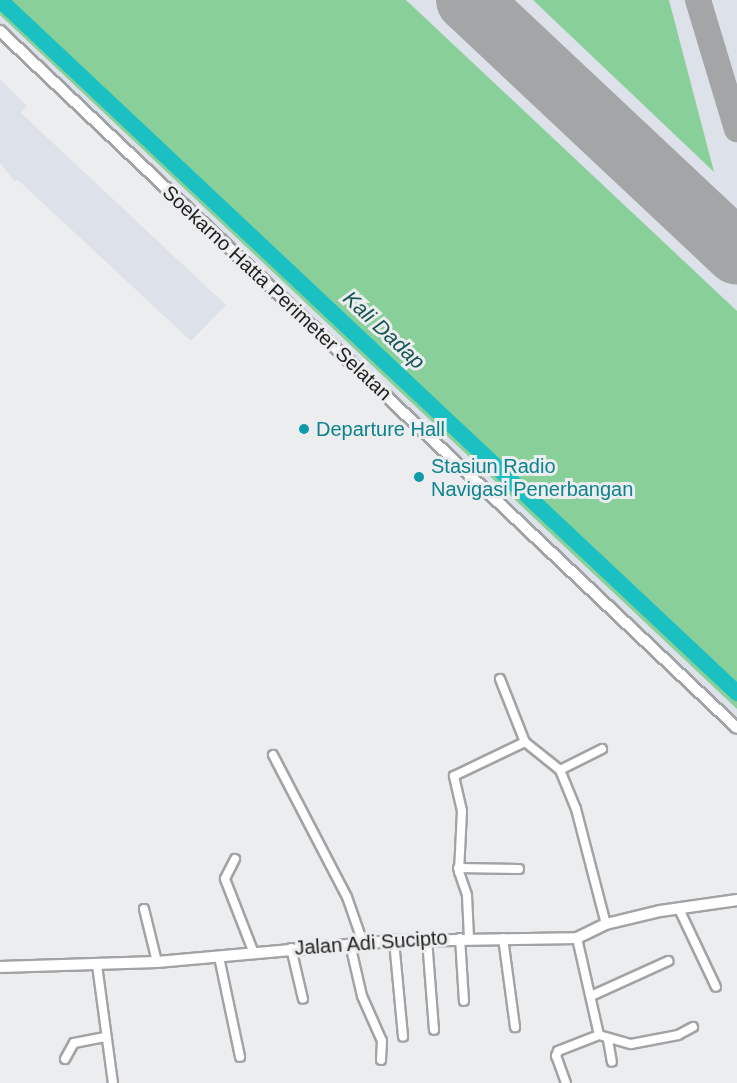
<!DOCTYPE html>
<style>
body{margin:0}
#map{position:relative;width:737px;height:1083px;overflow:hidden;background:#ecedee;font-family:Helvetica,sans-serif}
div>[style]{position:absolute}
.built>*{inset:0;background:#dde2ea}
.green>*{inset:0;background:#89cf9a}
.river>*{height:16px;margin:-8px;padding:0 8px;transform-origin:8px;border-radius:8px;background:#1bc0c2}
.taxiway>*{height:26px;margin:-13px;padding:0 13px;transform-origin:13px;border-radius:13px;background:#a4a5a6}
.runway>*{height:64px;margin:-32px;padding:0 32px;transform-origin:32px;border-radius:32px;background:#a4a5a6}
.roads{filter:drop-shadow(2px 0 #a2a3a5) drop-shadow(-2px 0 #a2a3a5) drop-shadow(0 2px #a2a3a5) drop-shadow(0 -2px #a2a3a5)}
.street>*{height:8px;margin:-4px;padding:0 4px;transform-origin:4px;border-radius:4px;background:#fff}
.secondary>*{height:10px;margin:-5px;padding:0 5px;transform-origin:5px;border-radius:5px;background:#fff}
.dots>*{width:16px;height:16px;translate:-50% -50%;box-sizing:border-box;border:3px solid #ecedee;border-radius:50%}
span{translate:-50% -50%;white-space:nowrap;text-align:center;line-height:1.15;-webkit-text-stroke:6px #ecedee;paint-order:stroke}
.street-label{font-size:20px;color:#1f1f20}
.culture-label{font-size:20px;color:#0d838f}
.left{translate:0 -50%;text-align:left}
.water-label{font-size:21px;color:#175555;font-style:italic}
</style>
<div id="map">
<div class="built">
<div style="clip-path:polygon(0 0,737px 0,737px 721px,0 25px)"></div>
<div style="clip-path:polygon(0 79px,27px 106px,21px 113px,226px 305px,191px 341px,18px 180px,14px 181px,0 163px)"></div>
</div>
<div class="green">
<div style="clip-path:polygon(0 0,406px 0,737px 311px,737px 709px,0 15px)"></div>
<div style="clip-path:polygon(533px 0,669px 0,714px 172px)"></div>
</div>
<div class="river">
<div style="left:0;top:0;width:1012px;rotate:43.24deg"></div>
</div>
<div class="taxiway">
<div style="left:473px;top:0;width:47px;rotate:46.7deg"></div>
<div style="left:698px;top:0;width:135px;rotate:73.2deg"></div>
</div>
<div class="runway">
<div style="left:468px;top:0;width:369px;rotate:43.2deg"></div>
</div>
<div class="roads">
<div class="street">
<div style="left:500px;top:679px;width:68px;rotate:68.4deg"></div>
<div style="left:525px;top:742px;width:45px;rotate:38.7deg"></div>
<div style="left:560px;top:770px;width:42px;rotate:67.7deg"></div>
<div style="left:576px;top:809px;width:119px;rotate:75.4deg"></div>
<div style="left:273px;top:755px;width:160px;rotate:62.5deg"></div>
<div style="left:347px;top:897px;width:49px;rotate:70.8deg"></div>
<div style="left:560px;top:770px;width:47px;rotate:-26.6deg"></div>
<div style="left:235px;top:859px;width:22px;rotate:117deg"></div>
<div style="left:225px;top:879px;width:77px;rotate:68.7deg"></div>
<div style="left:458px;top:868px;width:61px;rotate:0.9deg"></div>
<div style="left:144px;top:909px;width:55px;rotate:76.2deg"></div>
<div style="left:679px;top:909px;width:86px;rotate:64.6deg"></div>
<div style="left:460px;top:938px;width:63px;rotate:86.4deg"></div>
<div style="left:469px;top:938px;width:43px;rotate:-92.7deg"></div>
<div style="left:467px;top:895px;width:24px;rotate:-109deg"></div>
<div style="left:459px;top:872px;width:61px;rotate:-87.2deg"></div>
<div style="left:462px;top:811px;width:36px;rotate:-103deg"></div>
<div style="left:454px;top:776px;width:79px;rotate:-25.6deg"></div>
<div style="left:503px;top:938px;width:90px;rotate:82.3deg"></div>
<div style="left:427px;top:939px;width:91px;rotate:85.6deg"></div>
<div style="left:394px;top:941px;width:96px;rotate:84.6deg"></div>
<div style="left:350px;top:944px;width:53px;rotate:77deg"></div>
<div style="left:362px;top:996px;width:49px;rotate:66deg"></div>
<div style="left:382px;top:1041px;width:19px;rotate:93deg"></div>
<div style="left:291px;top:948px;width:52px;rotate:76.8deg"></div>
<div style="left:219px;top:957px;width:102px;rotate:78.1deg"></div>
<div style="left:97px;top:965px;width:119px;rotate:82.3deg"></div>
<div style="left:591px;top:996px;width:85px;rotate:-24.4deg"></div>
<div style="left:599px;top:1035px;width:33px;rotate:16deg"></div>
<div style="left:631px;top:1044px;width:48px;rotate:-10.8deg"></div>
<div style="left:678px;top:1035px;width:17px;rotate:-28deg"></div>
<div style="left:608px;top:1040px;width:22px;rotate:80deg"></div>
<div style="left:65px;top:1059px;width:18px;rotate:-61deg"></div>
<div style="left:74px;top:1043px;width:33px;rotate:-11deg"></div>
<div style="left:566px;top:1083px;width:29px;rotate:-110deg"></div>
<div style="left:556px;top:1056px;width:5px;rotate:-68deg"></div>
<div style="left:558px;top:1051px;width:44px;rotate:-21.3deg"></div>
<div style="left:599px;top:1035px;width:99px;rotate:-102.8deg"></div>
</div>
<div class="secondary">
<div style="left:0;top:31px;width:1014px;rotate:43.4deg"></div>
<div style="left:0;top:967px;width:157px;rotate:-1.8deg"></div>
<div style="left:157px;top:962px;width:238px;rotate:-5.1deg"></div>
<div style="left:394px;top:941px;width:183px;rotate:-0.9deg"></div>
<div style="left:577px;top:938px;width:32px;rotate:-26deg"></div>
<div style="left:606px;top:924px;width:56px;rotate:-13.5deg"></div>
<div style="left:660px;top:911px;width:78px;rotate:-8.1deg"></div>
</div>
</div>
<div class="dots">
<div style="left:304px;top:429px;background:#0f9aa8"></div>
<div style="left:419px;top:477px;background:#0f9aa8"></div>
</div>
<div class="street-label">
<span style="left:277px;top:293px;rotate:43deg">Soekarno Hatta Perimeter Selatan</span>
<span style="left:371px;top:943px;rotate:-4deg">Jalan Adi Sucipto</span>
</div>
<div class="culture-label">
<span class="left" style="left:316px;top:429px">Departure Hall</span>
<span class="left" style="left:431px;top:478px">Stasiun Radio<br>Navigasi Penerbangan</span>
</div>
<div class="water-label">
<span style="left:384px;top:330px;rotate:43deg">Kali Dadap</span>
</div>
</div>
